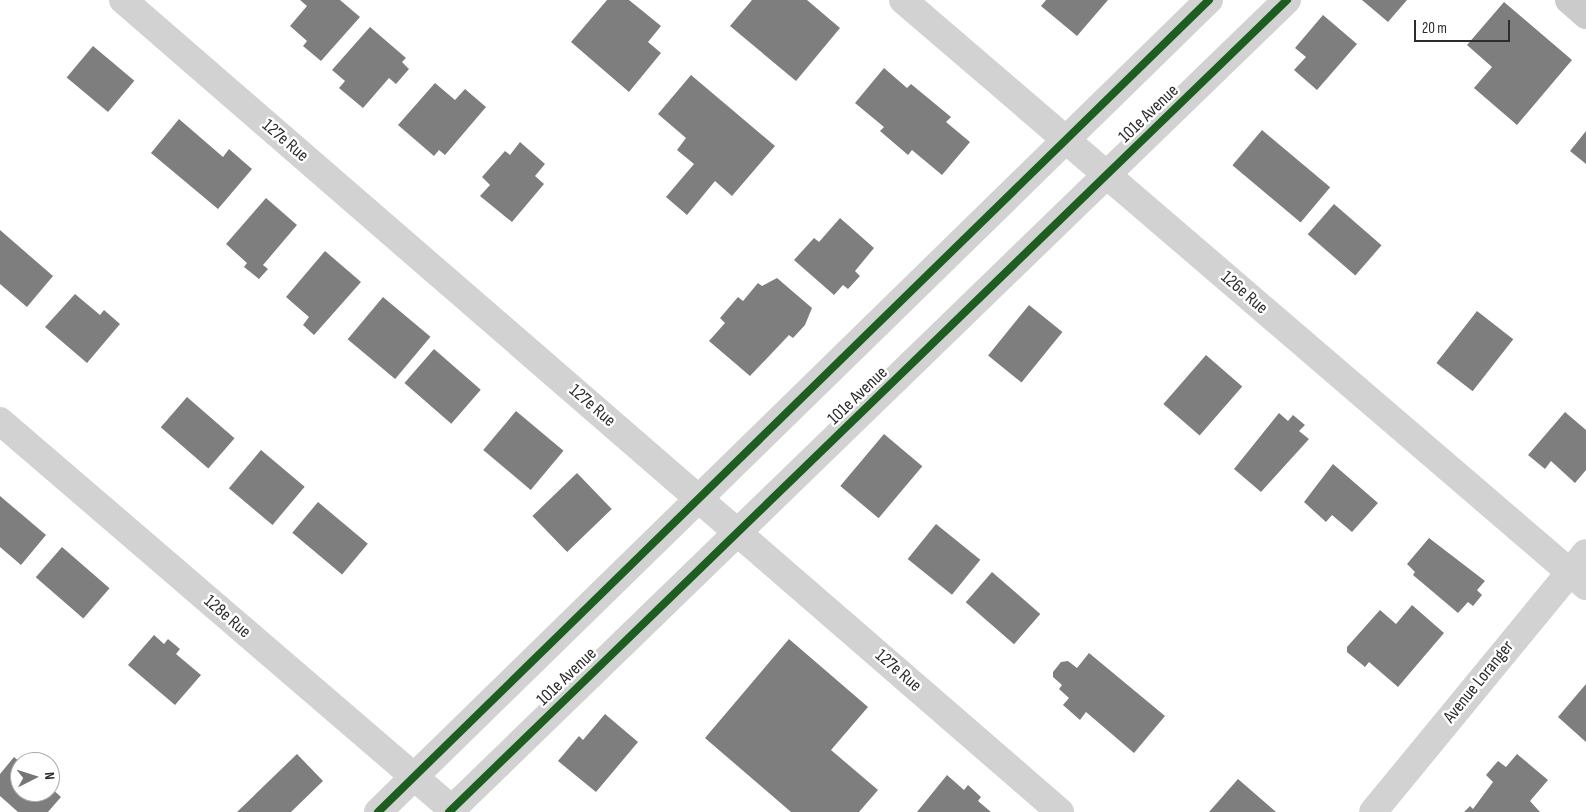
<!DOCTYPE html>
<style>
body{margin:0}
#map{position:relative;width:1586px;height:812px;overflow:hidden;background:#fff;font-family:"Sofia Sans Condensed",sans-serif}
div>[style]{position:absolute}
.building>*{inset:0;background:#7e7e7e;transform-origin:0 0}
.street>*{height:28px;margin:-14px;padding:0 14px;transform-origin:14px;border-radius:14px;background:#d2d2d2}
.secondary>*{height:28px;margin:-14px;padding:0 14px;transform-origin:14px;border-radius:14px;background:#cbcbcb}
.cycleway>*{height:8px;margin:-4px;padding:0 4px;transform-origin:4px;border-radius:4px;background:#1b5e20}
span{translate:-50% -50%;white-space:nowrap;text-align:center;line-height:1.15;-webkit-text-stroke:5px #fff;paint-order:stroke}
.street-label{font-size:18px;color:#2d2d2d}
.north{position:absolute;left:10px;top:752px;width:50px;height:50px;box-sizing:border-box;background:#fff;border:1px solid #ababab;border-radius:50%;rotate:85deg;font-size:14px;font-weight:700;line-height:20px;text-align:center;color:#2d2d2d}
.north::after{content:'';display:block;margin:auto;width:18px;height:22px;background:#767676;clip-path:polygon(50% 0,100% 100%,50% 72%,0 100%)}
.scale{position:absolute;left:1414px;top:20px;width:96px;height:22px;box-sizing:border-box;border:2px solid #2d2d2d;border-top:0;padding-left:6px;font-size:15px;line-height:18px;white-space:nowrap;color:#2d2d2d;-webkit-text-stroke:4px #fff;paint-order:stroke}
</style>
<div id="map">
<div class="building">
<div style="clip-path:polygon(300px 0,340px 0,360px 17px,321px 61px,303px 46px,307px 41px,290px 26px,307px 6px)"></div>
<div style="clip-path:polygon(607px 0,629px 0,661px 26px,648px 42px,661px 53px,629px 92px,571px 42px)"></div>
<div style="clip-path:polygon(752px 0,807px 0,840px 28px,796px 81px,730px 26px)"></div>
<div style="clip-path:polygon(1046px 0,1108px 0,1077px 36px,1041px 6px)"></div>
<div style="clip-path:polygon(1362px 0,1407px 0,1388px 22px)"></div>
<div style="clip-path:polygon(1504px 2px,1572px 60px,1517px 125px,1474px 88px,1492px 67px,1467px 45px)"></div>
<div style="clip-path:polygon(1323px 15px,1357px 44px,1317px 90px,1294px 70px,1306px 57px,1295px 48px)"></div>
<div style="clip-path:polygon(370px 27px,406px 58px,402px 62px,409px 69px,396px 84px,389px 78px,363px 108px,339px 88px,345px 81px,332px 70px)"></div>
<div style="left:93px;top:46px;width:54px;height:41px;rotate:40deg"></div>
<div style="clip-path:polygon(884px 68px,907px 88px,911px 84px,951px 117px,946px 122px,970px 142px,942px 175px,912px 150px,908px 155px,880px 131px,884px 127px,855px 103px)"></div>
<div style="clip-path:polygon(691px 75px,775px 146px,732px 196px,715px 181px,687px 215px,666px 197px,694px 164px,677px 150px,686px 138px,658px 114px)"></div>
<div style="clip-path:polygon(435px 83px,455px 100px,465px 89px,486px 107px,445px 155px,439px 150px,434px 156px,398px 125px)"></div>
<div style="clip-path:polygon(179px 119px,223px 157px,229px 149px,252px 169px,218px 209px,151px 153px)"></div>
<div style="left:1262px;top:130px;width:89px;height:46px;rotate:40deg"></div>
<div style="clip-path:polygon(1586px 131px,1586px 164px,1570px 151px)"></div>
<div style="clip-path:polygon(520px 142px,545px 164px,535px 176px,544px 184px,512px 222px,480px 196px,490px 185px,482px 177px,505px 151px,510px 155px)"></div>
<div style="clip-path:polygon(266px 198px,297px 225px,263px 265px,268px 269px,259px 279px,244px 267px,247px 263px,226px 244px)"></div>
<div style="left:1334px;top:204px;width:63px;height:40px;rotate:41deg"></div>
<div style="clip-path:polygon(840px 218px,874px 248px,855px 271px,860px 276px,848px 289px,843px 285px,834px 295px,794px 260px,814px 238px,819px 242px)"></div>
<div style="clip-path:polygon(0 230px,53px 276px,27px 307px,0 284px)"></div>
<div style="clip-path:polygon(325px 251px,361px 282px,314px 335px,303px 325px,309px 317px,286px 297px)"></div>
<div style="clip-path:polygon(777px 278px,812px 308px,805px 325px,793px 338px,789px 335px,750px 376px,709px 341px,725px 323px,720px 318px,738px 297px,743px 301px,758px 283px,762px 286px)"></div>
<div style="clip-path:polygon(75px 294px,100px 315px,104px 310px,120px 324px,87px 363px,45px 327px)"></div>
<div style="left:383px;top:297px;width:62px;height:55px;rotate:40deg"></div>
<div style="left:1029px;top:305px;width:43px;height:65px;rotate:39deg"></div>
<div style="left:1477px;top:311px;width:46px;height:66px;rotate:38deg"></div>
<div style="left:434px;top:349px;width:62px;height:45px;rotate:41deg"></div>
<div style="left:1206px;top:355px;width:48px;height:65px;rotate:41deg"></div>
<div style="left:187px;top:397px;width:63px;height:40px;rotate:41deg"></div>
<div style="left:516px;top:411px;width:62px;height:51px;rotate:40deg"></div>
<div style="clip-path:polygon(1565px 412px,1586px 430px,1586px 470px,1575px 483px,1551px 461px,1545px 469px,1528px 455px)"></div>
<div style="clip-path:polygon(1279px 413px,1288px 421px,1293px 415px,1305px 425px,1299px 431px,1309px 439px,1261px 492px,1234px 469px)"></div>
<div style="left:884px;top:434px;width:50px;height:68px;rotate:40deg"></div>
<div style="left:261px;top:450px;width:57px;height:50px;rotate:40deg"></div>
<div style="clip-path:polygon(1333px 464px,1378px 503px,1352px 532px,1332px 515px,1326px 522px,1304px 502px)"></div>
<div style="left:577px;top:473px;width:50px;height:62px;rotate:46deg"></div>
<div style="clip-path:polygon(0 496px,46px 535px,21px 565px,0 547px)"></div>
<div style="left:318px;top:502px;width:65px;height:40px;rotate:40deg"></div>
<div style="left:936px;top:524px;width:57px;height:45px;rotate:39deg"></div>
<div style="clip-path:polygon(1429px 538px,1485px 581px,1477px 590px,1482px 595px,1473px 606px,1468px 602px,1458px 613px,1413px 575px,1415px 572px,1407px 564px)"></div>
<div style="left:62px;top:547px;width:63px;height:40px;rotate:41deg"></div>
<div style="left:992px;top:572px;width:64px;height:40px;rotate:41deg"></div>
<div style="clip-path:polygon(1412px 605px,1444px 633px,1398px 687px,1369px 662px,1365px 667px,1347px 652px,1347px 647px,1380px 610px,1396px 624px)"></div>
<div style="clip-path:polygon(154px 635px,164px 644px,168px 639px,180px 649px,176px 654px,201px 675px,175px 705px,128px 665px)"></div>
<div style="clip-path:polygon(789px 639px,868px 707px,831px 750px,878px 790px,859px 812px,791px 812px,705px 738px)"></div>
<div style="clip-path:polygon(1089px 653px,1165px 716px,1134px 753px,1086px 712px,1080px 720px,1063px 705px,1069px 698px,1059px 689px,1062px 685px,1053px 677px,1053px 672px,1061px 662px,1068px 661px,1077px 668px)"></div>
<div style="clip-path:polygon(1586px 684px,1586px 742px,1558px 717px)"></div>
<div style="clip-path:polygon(605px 714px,638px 742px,596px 792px,558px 761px,579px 736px,583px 740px)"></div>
<div style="clip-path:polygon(297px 754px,323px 781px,291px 812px,237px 812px)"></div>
<div style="clip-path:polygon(1517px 754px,1548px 780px,1530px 801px,1540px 812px,1464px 812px,1470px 806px,1473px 809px,1493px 782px,1486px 775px,1498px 761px,1506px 767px)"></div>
<div style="clip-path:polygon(14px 757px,20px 762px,20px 792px,50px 792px,50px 787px,61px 797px,48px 812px,18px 812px,0 796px,0 774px)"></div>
<div style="clip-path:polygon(947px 775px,964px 790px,968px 785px,981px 797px,978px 801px,991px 812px,917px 812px)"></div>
<div style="clip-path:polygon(1238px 779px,1276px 812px,1209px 812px)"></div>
</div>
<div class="street">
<div style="left:123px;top:0;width:1240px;rotate:40.91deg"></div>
<div style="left:903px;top:0;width:900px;rotate:40.63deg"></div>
<div style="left:0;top:421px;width:600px;rotate:40.67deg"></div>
<div style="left:378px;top:812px;width:1162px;rotate:-44.34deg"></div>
<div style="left:449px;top:812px;width:1167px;rotate:-44.1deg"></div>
<div style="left:1373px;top:812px;width:335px;rotate:-50.6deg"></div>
</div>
<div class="secondary">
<div style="left:1569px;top:0;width:23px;rotate:41deg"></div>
</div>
<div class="cycleway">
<div style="left:378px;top:812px;width:1162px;rotate:-44.34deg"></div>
<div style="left:449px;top:812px;width:1167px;rotate:-44.1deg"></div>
</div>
<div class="street-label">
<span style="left:1149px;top:114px;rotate:-44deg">101e Avenue</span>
<span style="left:285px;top:141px;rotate:41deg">127e Rue</span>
<span style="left:1244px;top:293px;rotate:41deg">126e Rue</span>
<span style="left:858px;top:396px;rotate:-44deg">101e Avenue</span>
<span style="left:592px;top:406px;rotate:41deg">127e Rue</span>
<span style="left:227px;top:617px;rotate:41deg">128e Rue</span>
<span style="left:898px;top:671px;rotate:41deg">127e Rue</span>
<span style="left:567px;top:677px;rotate:-44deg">101e Avenue</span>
<span style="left:1479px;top:682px;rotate:-51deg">Avenue Loranger</span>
</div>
<div class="north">N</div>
<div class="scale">20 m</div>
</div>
